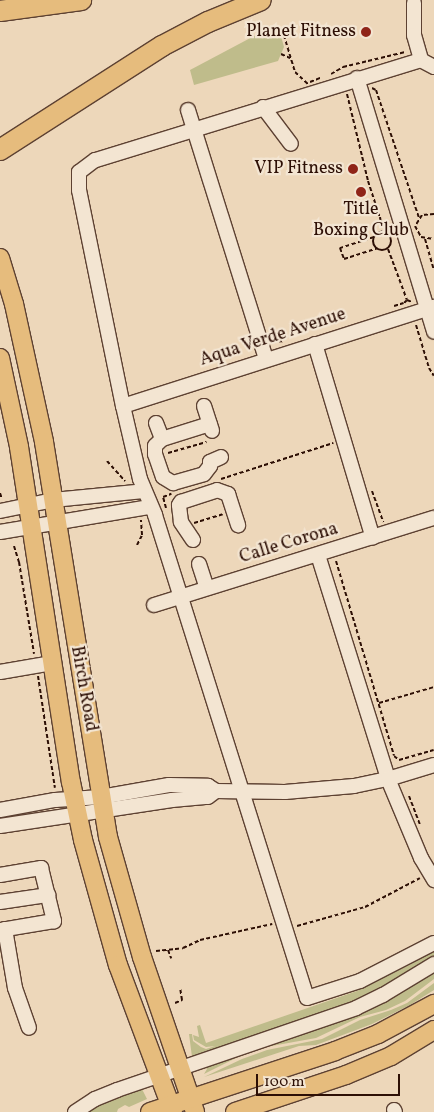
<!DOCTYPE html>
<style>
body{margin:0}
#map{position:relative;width:434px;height:1112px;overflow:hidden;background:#edd7ba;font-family:Vollkorn,serif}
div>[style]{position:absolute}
.green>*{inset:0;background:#bfbc8b}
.path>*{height:2px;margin-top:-1px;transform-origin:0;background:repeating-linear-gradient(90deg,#2d0f05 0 4px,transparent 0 6.5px)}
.path>.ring{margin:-1px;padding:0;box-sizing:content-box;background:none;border:2px solid #2d0f05;border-radius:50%}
.roads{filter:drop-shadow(1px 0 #5d4132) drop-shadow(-1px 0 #5d4132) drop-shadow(0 1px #5d4132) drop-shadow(0 -1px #5d4132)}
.minor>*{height:14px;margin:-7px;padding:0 7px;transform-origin:7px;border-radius:7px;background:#f3e5d2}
.major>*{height:18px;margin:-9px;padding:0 9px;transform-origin:9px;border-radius:9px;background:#e6bc7d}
.highway>*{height:20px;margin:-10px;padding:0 10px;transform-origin:10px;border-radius:10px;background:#e6bc7d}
.dots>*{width:14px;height:14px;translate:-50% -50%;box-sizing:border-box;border:2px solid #f3e5d2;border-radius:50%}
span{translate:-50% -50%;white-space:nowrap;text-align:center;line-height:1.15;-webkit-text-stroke:4.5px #f3e5d2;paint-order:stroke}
.poi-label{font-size:18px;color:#2d0f05}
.right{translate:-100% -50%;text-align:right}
.street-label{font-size:18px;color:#2d0f05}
.scale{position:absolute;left:256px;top:1074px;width:144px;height:22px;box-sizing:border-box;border:2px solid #2d0f05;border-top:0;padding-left:6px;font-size:15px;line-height:18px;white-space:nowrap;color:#2d0f05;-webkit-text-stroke:4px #f3e5d2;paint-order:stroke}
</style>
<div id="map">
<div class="green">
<div style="clip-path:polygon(279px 29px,284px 47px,278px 61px,194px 85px,190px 70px,256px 35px)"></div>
<div style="clip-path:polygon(434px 950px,434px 957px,405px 976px,362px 998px,192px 1057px,189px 1034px,192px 1034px,193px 1041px,201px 1047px,206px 1049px,215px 1046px,206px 1047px,194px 1040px,193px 1035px,199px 1037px,197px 1026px,200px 1025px,206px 1043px,357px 991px,411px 964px)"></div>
<div style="clip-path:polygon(434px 970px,434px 979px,405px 1001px,386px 1010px,360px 1017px,316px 1038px,266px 1047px,240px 1056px,204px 1074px,207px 1069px,204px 1066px)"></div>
<div style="clip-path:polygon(434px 983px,434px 990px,410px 1005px,372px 1024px,316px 1045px,299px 1046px,204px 1077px,242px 1059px,267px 1050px,322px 1039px,360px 1020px,391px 1010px,407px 1003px)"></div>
<div style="clip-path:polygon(141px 1087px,147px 1099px,129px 1107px,125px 1105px,118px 1109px,117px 1112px,87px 1112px,103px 1102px)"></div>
</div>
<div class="path">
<div style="left:282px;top:29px;width:45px;rotate:73.2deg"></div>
<div style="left:295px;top:72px;width:18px;rotate:43deg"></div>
<div style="left:281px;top:54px;width:10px;rotate:24deg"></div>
<div style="left:331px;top:74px;width:14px;rotate:-30deg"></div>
<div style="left:343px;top:67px;width:64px;rotate:-13.6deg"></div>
<div style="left:310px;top:82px;width:11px;rotate:-22deg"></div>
<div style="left:372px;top:88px;width:4px;rotate:27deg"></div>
<div style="left:376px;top:90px;width:135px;rotate:71.4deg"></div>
<div style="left:347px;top:94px;width:89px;rotate:76.4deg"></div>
<div style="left:368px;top:181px;width:38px;rotate:72deg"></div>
<div style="left:380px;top:217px;width:15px;rotate:82deg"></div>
<div style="left:434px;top:214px;width:12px;rotate:175deg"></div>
<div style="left:422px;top:215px;width:13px;rotate:122deg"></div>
<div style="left:415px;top:226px;width:13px;rotate:61deg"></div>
<div style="left:421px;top:237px;width:13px;rotate:9deg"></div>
<div class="ring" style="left:373px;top:232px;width:16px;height:16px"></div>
<div style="left:374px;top:237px;width:36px;rotate:162deg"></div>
<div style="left:340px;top:248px;width:12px;rotate:70deg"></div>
<div style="left:344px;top:259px;width:35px;rotate:-18deg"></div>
<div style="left:425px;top:239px;width:32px;rotate:74deg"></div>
<div style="left:388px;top:249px;width:54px;rotate:69.6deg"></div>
<div style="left:407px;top:300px;width:5px;rotate:22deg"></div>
<div style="left:394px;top:306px;width:10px;rotate:-17deg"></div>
<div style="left:404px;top:303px;width:4px;rotate:-45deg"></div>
<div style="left:416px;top:325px;width:45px;rotate:73.2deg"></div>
<div style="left:429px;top:368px;width:9px;rotate:58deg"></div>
<div style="left:272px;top:342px;width:13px;rotate:-4deg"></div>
<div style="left:168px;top:453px;width:40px;rotate:-16deg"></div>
<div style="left:107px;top:461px;width:27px;rotate:48deg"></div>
<div style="left:221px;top:479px;width:118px;rotate:-17.8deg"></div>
<div style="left:372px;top:491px;width:33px;rotate:70deg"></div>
<div style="left:0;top:493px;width:6px;rotate:72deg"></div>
<div style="left:166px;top:508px;width:11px;rotate:-105deg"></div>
<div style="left:163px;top:497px;width:9px;rotate:-21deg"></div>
<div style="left:194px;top:523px;width:30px;rotate:-17deg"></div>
<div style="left:137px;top:545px;width:11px;rotate:-63deg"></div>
<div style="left:142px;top:535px;width:15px;rotate:-94deg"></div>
<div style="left:14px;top:546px;width:17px;rotate:73deg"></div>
<div style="left:19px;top:562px;width:93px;rotate:80.7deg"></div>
<div style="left:336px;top:561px;width:203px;rotate:73.4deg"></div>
<div style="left:394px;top:756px;width:6px;rotate:39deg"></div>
<div style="left:399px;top:760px;width:36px;rotate:-16deg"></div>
<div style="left:38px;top:676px;width:113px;rotate:81.4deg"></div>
<div style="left:379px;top:703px;width:57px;rotate:-16.2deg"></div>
<div style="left:409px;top:796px;width:30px;rotate:69deg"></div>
<div style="left:297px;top:926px;width:71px;rotate:-15.6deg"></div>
<div style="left:365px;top:907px;width:62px;rotate:-27.8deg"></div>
<div style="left:168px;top:950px;width:9px;rotate:69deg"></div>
<div style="left:156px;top:951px;width:27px;rotate:-6deg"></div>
<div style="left:183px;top:948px;width:19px;rotate:-25deg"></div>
<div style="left:200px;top:940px;width:74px;rotate:-12.5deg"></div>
<div style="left:175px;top:1003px;width:8px;rotate:-23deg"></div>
<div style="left:182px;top:1000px;width:12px;rotate:-99deg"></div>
</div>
<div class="roads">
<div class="minor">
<div style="left:414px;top:3px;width:32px;rotate:90deg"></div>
<div style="left:414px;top:35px;width:26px;rotate:74deg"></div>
<div style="left:434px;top:67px;width:15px;rotate:-152deg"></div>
<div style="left:421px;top:60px;width:341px;rotate:162.9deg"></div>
<div style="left:95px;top:160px;width:20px;rotate:143deg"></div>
<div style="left:79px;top:172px;width:18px;rotate:90deg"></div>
<div style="left:79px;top:190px;width:220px;rotate:78.5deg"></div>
<div style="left:123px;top:406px;width:75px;rotate:76.9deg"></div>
<div style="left:140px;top:479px;width:39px;rotate:67deg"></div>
<div style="left:155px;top:515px;width:506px;rotate:72.53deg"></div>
<div style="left:307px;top:998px;width:56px;rotate:-17.8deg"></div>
<div style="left:360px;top:981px;width:83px;rotate:-27.2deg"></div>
<div style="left:357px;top:78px;width:265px;rotate:73.1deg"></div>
<div style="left:263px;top:107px;width:46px;rotate:52.9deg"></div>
<div style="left:188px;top:110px;width:261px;rotate:72.6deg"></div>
<div style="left:315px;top:344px;width:202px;rotate:73.4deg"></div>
<div style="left:123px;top:406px;width:326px;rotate:-17.7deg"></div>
<div style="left:204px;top:406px;width:26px;rotate:72deg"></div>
<div style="left:156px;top:423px;width:17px;rotate:69deg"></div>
<div style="left:162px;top:439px;width:50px;rotate:-17.4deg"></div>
<div style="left:162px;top:439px;width:10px;rotate:135deg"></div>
<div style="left:155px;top:446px;width:8px;rotate:90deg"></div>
<div style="left:155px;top:454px;width:24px;rotate:71deg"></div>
<div style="left:163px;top:477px;width:12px;rotate:31deg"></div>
<div style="left:173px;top:483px;width:32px;rotate:-16deg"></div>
<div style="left:204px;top:474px;width:10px;rotate:-53deg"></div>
<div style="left:210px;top:466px;width:4px;rotate:-90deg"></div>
<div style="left:210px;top:462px;width:12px;rotate:-24deg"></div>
<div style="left:0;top:511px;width:54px;rotate:-11.7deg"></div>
<div style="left:53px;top:500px;width:91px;rotate:-5.6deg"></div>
<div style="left:0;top:532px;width:152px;rotate:-9.5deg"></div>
<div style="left:193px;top:540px;width:22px;rotate:-124deg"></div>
<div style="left:181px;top:522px;width:17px;rotate:-97deg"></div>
<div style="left:179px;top:505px;width:4px;rotate:-56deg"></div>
<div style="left:181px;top:502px;width:38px;rotate:-18deg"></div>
<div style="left:217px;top:490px;width:12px;rotate:20deg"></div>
<div style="left:228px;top:494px;width:33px;rotate:72deg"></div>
<div style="left:318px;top:555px;width:235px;rotate:72.6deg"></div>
<div style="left:388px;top:779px;width:86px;rotate:67.3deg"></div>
<div style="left:421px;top:858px;width:26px;rotate:59deg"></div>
<div style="left:199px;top:564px;width:25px;rotate:72deg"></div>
<div style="left:154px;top:605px;width:293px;rotate:-17.3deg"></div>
<div style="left:0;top:672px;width:53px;rotate:-9.8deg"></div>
<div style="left:216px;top:791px;width:69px;rotate:0.8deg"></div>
<div style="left:285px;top:792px;width:69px;rotate:-5deg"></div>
<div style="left:354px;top:786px;width:35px;rotate:-12deg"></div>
<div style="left:388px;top:779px;width:48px;rotate:-16.9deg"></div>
<div style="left:0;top:810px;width:56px;rotate:-10.3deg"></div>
<div style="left:55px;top:800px;width:46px;rotate:-3.7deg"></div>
<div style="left:101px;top:797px;width:69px;rotate:-10deg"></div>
<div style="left:169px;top:785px;width:39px;rotate:1deg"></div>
<div style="left:208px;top:786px;width:9px;rotate:32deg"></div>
<div style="left:0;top:826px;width:174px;rotate:-8.6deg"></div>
<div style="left:172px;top:800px;width:36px;rotate:-5deg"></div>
<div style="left:208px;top:797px;width:10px;rotate:-37deg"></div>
<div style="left:0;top:875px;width:42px;rotate:-9.7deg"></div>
<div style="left:41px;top:868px;width:55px;rotate:76.2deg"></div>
<div style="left:54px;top:921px;width:55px;rotate:170.5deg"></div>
<div style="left:0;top:902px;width:49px;rotate:-8.3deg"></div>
<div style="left:5px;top:929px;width:60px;rotate:80.4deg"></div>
<div style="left:15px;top:988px;width:42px;rotate:70.7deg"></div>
<div style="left:394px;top:1110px;width:2px;rotate:63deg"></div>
<div style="left:75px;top:1112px;width:24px;rotate:-33deg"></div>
<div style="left:95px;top:1099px;width:24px;rotate:-22deg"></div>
<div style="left:117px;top:1090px;width:253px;rotate:-18.9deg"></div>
<div style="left:356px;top:1008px;width:30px;rotate:-26deg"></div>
<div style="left:383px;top:995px;width:60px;rotate:-31.3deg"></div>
</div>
<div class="major">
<div style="left:0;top:258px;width:48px;rotate:73.1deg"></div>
<div style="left:14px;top:304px;width:141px;rotate:77.7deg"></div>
<div style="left:44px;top:442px;width:400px;rotate:80.8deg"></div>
<div style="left:108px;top:837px;width:125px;rotate:74.2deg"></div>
<div style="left:142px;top:957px;width:164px;rotate:71.1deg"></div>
<div style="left:0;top:358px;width:91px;rotate:77.9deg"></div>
<div style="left:19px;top:447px;width:339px;rotate:81.2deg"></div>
<div style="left:71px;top:782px;width:59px;rotate:78.3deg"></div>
<div style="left:83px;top:840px;width:130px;rotate:74.4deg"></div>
<div style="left:118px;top:965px;width:157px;rotate:69.5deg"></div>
<div style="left:150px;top:1112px;width:195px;rotate:-18.2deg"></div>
<div style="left:335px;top:1051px;width:46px;rotate:-21.6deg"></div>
<div style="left:378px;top:1034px;width:64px;rotate:-28.2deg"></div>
<div style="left:235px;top:1112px;width:117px;rotate:-18.4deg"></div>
<div style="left:346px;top:1075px;width:49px;rotate:-22.9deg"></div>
<div style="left:391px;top:1056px;width:50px;rotate:-31.2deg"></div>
</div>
<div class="highway">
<div style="left:0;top:11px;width:82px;rotate:-7.7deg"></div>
<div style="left:0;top:150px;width:193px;rotate:-32.7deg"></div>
<div style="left:162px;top:46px;width:52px;rotate:-27.6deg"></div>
<div style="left:208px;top:22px;width:57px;rotate:-22.5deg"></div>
</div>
</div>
<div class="dots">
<div style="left:366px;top:32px;background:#8f2418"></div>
<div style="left:353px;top:169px;background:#8f2418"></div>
<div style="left:361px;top:192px;background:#8f2418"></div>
</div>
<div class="poi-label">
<span class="right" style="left:356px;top:32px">Planet Fitness</span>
<span class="right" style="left:343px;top:169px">VIP Fitness</span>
<span style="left:361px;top:221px">Title<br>Boxing Club</span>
</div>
<div class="street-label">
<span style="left:273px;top:338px;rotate:-18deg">Aqua Verde Avenue</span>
<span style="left:289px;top:544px;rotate:-17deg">Calle Corona</span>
<span style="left:83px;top:689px;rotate:80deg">Birch Road</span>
</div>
<div class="scale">100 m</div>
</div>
